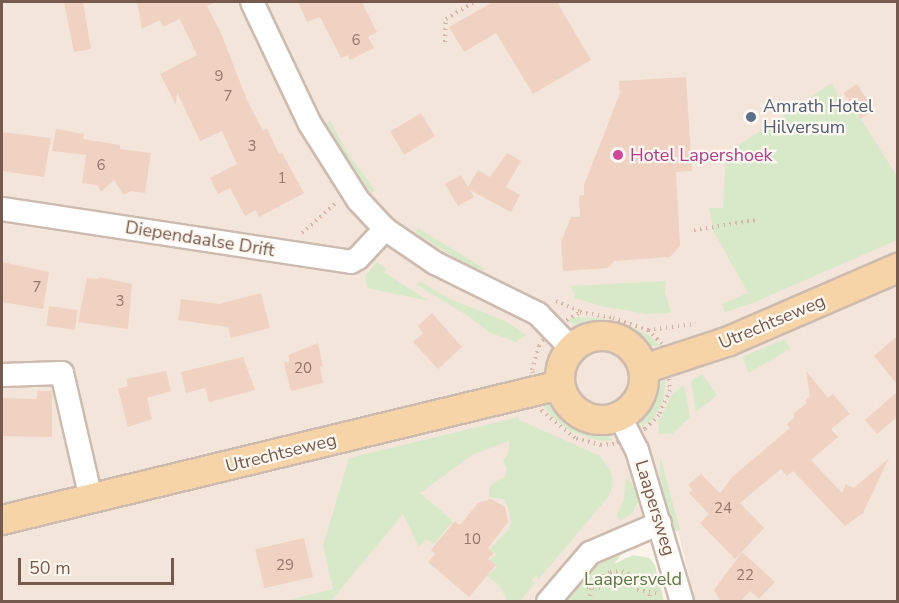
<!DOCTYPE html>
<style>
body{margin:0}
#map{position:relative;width:899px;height:603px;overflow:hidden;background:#fcf4ea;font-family:"Nunito Sans",sans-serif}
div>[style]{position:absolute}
.residential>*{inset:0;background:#f3e5d9}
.green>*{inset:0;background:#d8e9c9}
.building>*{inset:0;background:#f0d2c3;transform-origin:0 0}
.path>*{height:4px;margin-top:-2px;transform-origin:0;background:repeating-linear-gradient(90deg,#d5b5a6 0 1.5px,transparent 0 6px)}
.roads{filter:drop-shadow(2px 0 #cebbb0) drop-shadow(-2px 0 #cebbb0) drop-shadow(0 2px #cebbb0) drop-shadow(0 -2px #cebbb0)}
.minor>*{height:22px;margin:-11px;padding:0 11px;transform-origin:11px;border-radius:11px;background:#fff}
.major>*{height:28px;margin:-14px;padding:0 14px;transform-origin:14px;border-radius:14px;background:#f6d4a7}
.major>.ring{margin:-14px;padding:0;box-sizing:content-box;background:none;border:28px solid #f6d4a7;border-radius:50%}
.dots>*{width:16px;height:16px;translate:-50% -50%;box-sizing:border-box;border:3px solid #fef8f1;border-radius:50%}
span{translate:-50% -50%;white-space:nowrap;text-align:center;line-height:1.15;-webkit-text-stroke:4.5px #fef8f1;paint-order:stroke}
.number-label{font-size:15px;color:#94786b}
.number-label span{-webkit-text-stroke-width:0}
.service-label{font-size:18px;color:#4e5e75}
.left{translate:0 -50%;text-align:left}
.hotel-label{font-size:18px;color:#b23c85}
.street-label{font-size:18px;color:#765a4e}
.park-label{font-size:18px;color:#597a46}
.frame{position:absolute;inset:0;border:3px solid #765a4e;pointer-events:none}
.scale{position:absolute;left:18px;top:558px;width:156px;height:27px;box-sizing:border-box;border:3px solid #765a4e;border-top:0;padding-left:8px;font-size:18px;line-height:21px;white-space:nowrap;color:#765a4e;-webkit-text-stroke:4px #fef8f1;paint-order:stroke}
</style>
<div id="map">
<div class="residential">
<div style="clip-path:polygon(2px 2px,897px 2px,897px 601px,695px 601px,673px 510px,581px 546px,533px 601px,2px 601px)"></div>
</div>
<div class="green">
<div style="clip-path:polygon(832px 83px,842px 103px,857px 113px,897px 176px,897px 240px,753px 303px,725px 312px,722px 304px,748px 293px,714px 232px,709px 208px,723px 208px,726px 154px)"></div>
<div style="clip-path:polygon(330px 121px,349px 155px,375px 190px,371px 193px,345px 159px,325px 124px)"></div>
<div style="clip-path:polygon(418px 228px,485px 269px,484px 270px,472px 268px,455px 258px,416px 233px)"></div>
<div style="clip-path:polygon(377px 262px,386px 269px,384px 272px,429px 301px,367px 288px,365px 276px)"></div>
<div style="clip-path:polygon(419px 281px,450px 299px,503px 320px,526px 335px,516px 342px,488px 332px,470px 317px,417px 285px)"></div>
<div style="clip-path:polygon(666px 281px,665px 292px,671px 313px,646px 314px,601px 306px,575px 298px,571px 286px)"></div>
<div style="clip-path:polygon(571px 317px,599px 318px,622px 323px,650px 336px,660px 346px,644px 346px,628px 333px,612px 327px,576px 325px,568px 321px)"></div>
<div style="clip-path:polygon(785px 339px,790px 349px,749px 373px,742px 357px)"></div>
<div style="clip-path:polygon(702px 374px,717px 395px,696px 412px,691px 381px)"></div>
<div style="clip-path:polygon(666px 379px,663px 402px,653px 419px,642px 427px,641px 409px,654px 387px)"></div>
<div style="clip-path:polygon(684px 385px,690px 417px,672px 434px,659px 434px,659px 422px,672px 394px)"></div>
<div style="clip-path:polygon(545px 403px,558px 405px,582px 422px,603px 431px,613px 440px,600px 441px,570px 431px,550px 415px,544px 406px)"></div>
<div style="clip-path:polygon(519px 417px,519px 420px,600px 456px,611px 471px,613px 485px,608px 497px,539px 579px,536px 576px,532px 580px,535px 583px,520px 601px,507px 600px,499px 585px,487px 576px,497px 567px,490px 560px,496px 554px,490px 549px,509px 529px,511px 523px,509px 510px,504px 499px,489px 497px,489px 489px,493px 483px,505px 477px,507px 469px,503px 461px,509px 450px,509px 441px,472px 455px,420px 493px,453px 521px,434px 544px,427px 539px,419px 547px,403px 514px,331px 601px,281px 602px,333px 589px,323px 546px,349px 458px)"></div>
<div style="clip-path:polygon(660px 456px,680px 530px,674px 532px,660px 480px)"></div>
<div style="clip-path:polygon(626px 478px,637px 490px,639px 500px,632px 514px,620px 521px,617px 514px,624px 500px)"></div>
<div style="clip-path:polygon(625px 550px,614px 564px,633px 555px,650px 558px,655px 566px,664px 601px,563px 602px,592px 568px)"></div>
</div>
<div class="building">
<div style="clip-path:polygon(64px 2px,83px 2px,91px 49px,74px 52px)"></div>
<div style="clip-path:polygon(137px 2px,216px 2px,207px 6px,221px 33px,247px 100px,263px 131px,267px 128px,279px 154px,282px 153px,304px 193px,259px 217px,256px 210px,245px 216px,230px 188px,218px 194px,210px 178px,237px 164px,222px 131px,200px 141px,177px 92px,176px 105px,160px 74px,197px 55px,180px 19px,163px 27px,160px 20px,142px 29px)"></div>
<div style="clip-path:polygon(298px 2px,362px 2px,377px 32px,368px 37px,374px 48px,350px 60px,348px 55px,341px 58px,320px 17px,307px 22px)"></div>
<div style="clip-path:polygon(493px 2px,557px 2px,591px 60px,533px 94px,496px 33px,464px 52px,449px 27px)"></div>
<div style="clip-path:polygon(686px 77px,692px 171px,676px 172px,680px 246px,670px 257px,614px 261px,608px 268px,563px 271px,561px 242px,571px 217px,580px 217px,579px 196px,584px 195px,584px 185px,620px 93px,619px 81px)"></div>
<div style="left:857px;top:84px;width:31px;height:16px;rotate:57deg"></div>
<div style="left:421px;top:113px;width:27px;height:36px;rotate:59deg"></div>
<div style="clip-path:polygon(56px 129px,84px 134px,83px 139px,120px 145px,120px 149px,151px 153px,145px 193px,131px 191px,124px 195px,114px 180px,101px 192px,97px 185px,82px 183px,86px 155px,52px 151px)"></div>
<div style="clip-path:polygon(2px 132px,51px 138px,44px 177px,2px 171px)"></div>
<div style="clip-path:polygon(507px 153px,521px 161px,506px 187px,520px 195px,511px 212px,470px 190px,474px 197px,458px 206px,445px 184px,461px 175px,468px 187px,478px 170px,490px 177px)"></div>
<div style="clip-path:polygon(2px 262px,49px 272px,43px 309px,2px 302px)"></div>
<div style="clip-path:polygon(99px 277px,132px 284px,128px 329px,78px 322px,87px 278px,99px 279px)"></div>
<div style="clip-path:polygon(261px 293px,270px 328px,231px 338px,228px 327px,178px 320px,181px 299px,219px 304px)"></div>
<div style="left:49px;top:306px;width:29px;height:20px;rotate:8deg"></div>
<div style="clip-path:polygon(432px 313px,462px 347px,438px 369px,413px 342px,423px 333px,418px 326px)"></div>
<div style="clip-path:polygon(897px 336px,897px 384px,874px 356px)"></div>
<div style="clip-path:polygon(318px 343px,323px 366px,320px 367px,323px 383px,291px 391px,284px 363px,290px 361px,288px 355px)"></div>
<div style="clip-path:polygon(243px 357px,255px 390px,209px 402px,205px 388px,186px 393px,181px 372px)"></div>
<div style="clip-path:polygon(166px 371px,171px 391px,147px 398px,152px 419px,128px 427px,118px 389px,128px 386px,126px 379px)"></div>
<div style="clip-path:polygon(806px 371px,828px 398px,833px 394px,850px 414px,831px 429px,838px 437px,811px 460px,842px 493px,846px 484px,854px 488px,889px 458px,863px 513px,845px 526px,793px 471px,787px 476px,781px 469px,740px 503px,764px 528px,735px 559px,700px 523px,709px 514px,689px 493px,693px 490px,688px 485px,701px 474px,720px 493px,732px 477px,790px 428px,787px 424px,794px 418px,794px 413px,807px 403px,805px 401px,810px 396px)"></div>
<div style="clip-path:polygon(37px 391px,52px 391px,52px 437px,2px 436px,2px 398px,37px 399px)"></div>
<div style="clip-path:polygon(897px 392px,897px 417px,877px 434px,865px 420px)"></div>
<div style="clip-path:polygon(491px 499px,505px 507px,508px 522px,488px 548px,494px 553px,488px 559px,496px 565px,469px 597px,428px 562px,435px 554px,431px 550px,455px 521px,460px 525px,478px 503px)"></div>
<div style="left:304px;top:538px;width:40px;height:50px;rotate:77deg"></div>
<div style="clip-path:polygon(742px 552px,775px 582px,759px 599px,750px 591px,740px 602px,721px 602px,714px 590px)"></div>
</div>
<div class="path">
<div style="left:445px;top:42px;width:23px;rotate:-88deg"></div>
<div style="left:446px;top:19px;width:33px;rotate:-31deg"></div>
<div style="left:694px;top:230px;width:63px;rotate:-9.2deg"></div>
<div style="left:302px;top:233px;width:47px;rotate:-41.5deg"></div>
<div style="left:556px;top:301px;width:25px;rotate:23deg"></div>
<div style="left:580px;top:312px;width:34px;rotate:10deg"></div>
<div style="left:613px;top:318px;width:37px;rotate:19deg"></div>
<div style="left:648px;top:330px;width:21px;rotate:45deg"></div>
<div style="left:663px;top:345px;width:17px;rotate:73deg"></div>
<div style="left:668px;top:361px;width:29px;rotate:86deg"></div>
<div style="left:670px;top:390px;width:27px;rotate:114deg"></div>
<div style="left:659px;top:415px;width:20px;rotate:135deg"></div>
<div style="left:645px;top:429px;width:34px;rotate:154deg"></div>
<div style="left:614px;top:444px;width:13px;rotate:176deg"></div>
<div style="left:601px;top:445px;width:27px;rotate:-165deg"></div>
<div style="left:575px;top:438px;width:43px;rotate:-140.7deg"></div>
<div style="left:542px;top:411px;width:22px;rotate:-112deg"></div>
<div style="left:534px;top:391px;width:21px;rotate:-95deg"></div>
<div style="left:532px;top:370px;width:25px;rotate:-74deg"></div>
<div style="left:539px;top:346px;width:21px;rotate:-55deg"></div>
<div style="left:551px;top:329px;width:34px;rotate:-30deg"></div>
<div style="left:648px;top:330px;width:48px;rotate:-7.1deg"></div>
<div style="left:598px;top:579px;width:14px;rotate:-30deg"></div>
<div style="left:610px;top:572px;width:12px;rotate:-5deg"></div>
<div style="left:622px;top:571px;width:36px;rotate:23deg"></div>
<div style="left:587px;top:587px;width:17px;rotate:3deg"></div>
<div style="left:637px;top:590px;width:20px;rotate:9deg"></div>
<div style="left:590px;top:602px;width:15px;rotate:-86deg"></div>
<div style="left:649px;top:602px;width:10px;rotate:-84deg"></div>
</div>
<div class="roads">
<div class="minor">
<div style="left:252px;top:2px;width:135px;rotate:64.6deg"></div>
<div style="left:310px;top:124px;width:90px;rotate:57.7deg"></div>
<div style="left:358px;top:200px;width:40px;rotate:47deg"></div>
<div style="left:385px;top:229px;width:60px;rotate:34.2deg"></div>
<div style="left:435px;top:263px;width:115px;rotate:26.3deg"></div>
<div style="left:538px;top:314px;width:47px;rotate:45.9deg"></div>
<div style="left:2px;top:209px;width:353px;rotate:8.6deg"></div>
<div style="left:351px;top:262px;width:8px;rotate:-30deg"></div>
<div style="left:358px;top:258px;width:40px;rotate:-47deg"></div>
<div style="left:2px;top:375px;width:60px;rotate:-1.9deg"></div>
<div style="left:62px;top:373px;width:129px;rotate:77deg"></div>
<div style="left:620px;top:417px;width:37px;rotate:63deg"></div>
<div style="left:637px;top:450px;width:159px;rotate:73.5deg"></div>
<div style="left:548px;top:602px;width:65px;rotate:-49.4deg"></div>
<div style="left:590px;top:553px;width:76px;rotate:-23.2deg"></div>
</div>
<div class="major">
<div class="ring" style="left:560px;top:336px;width:56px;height:56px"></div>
<div style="left:644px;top:369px;width:89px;rotate:-18.2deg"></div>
<div style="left:729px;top:341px;width:184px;rotate:-23.4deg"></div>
<div style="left:2px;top:520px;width:574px;rotate:-13.6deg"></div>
</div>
</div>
<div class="dots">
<div style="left:751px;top:117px;background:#5c6f8a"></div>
<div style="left:618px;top:155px;background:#d1479c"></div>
</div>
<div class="number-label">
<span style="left:356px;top:41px">6</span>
<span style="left:219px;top:77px">9</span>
<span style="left:228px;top:97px">7</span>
<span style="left:252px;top:147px">3</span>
<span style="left:101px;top:166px">6</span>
<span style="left:282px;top:179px">1</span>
<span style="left:37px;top:288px">7</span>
<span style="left:120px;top:302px">3</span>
<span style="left:303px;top:369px">20</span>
<span style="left:723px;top:509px">24</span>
<span style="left:472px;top:540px">10</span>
<span style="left:285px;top:566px">29</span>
<span style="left:745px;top:576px">22</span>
</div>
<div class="service-label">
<span class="left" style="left:763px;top:117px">Amrath Hotel<br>Hilversum</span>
</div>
<div class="hotel-label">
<span class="left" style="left:630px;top:155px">Hotel Lapershoek</span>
</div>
<div class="street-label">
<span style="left:200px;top:239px;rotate:9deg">Diependaalse Drift</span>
<span style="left:772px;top:322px;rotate:-23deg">Utrechtseweg</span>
<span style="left:281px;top:453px;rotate:-14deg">Utrechtseweg</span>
<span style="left:655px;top:508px;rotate:73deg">Laapersweg</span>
</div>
<div class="park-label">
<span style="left:633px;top:579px">Laapersveld</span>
</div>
<div class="frame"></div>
<div class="scale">50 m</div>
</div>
